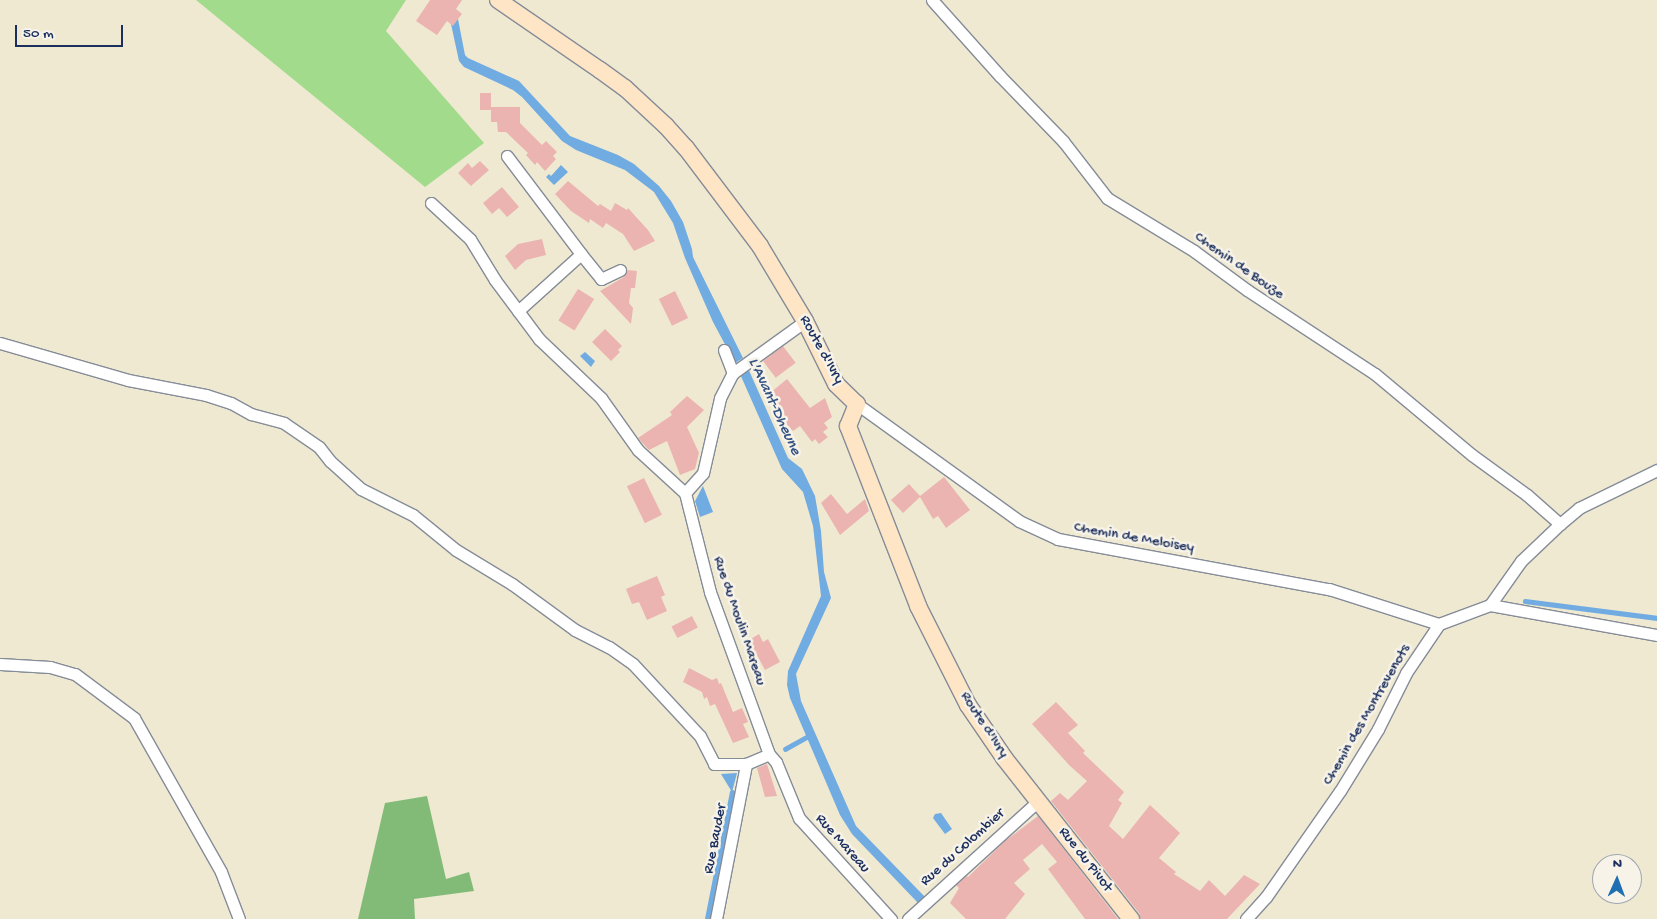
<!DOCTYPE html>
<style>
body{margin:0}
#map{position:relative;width:1657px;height:919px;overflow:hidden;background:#efe9d1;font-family:"Gochi Hand",sans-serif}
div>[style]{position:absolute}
.green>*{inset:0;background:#a3db8d}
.forest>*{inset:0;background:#82bb78}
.water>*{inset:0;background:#70abe1}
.stream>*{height:4.5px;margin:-2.25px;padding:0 2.25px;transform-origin:2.25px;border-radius:2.25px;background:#70abe1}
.building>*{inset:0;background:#ebb4b1;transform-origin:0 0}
.roads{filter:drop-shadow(1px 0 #858c98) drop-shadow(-1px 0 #858c98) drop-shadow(0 1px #858c98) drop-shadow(0 -1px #858c98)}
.minor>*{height:11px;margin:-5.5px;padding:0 5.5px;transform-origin:5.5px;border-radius:5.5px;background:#fff}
.secondary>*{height:16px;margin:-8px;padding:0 8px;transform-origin:8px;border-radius:8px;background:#fde5c5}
span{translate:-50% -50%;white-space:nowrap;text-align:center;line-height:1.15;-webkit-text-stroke:5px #f7f3e8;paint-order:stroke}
.street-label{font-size:15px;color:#1b2f5e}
.water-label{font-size:16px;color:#355485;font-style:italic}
.north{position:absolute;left:1592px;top:854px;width:50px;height:50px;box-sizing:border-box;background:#f7f3e8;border:1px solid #9fa5b1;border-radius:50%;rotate:2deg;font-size:14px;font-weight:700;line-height:20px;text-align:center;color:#1b2f5e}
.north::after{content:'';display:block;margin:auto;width:18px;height:22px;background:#1f6fb2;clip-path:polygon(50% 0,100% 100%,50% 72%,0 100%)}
.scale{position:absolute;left:15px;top:25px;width:108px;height:22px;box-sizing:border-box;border:2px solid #1b2f5e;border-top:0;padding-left:6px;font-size:15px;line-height:18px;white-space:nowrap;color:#1b2f5e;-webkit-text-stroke:4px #f7f3e8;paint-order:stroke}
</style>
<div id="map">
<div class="green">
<div style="clip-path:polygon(196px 0,406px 0,386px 31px,484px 143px,425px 187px)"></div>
</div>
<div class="forest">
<div style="clip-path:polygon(427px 796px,446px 879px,469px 872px,474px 891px,414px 899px,415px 919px,358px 919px,385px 803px)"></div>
</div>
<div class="water">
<div style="clip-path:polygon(458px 19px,465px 55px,468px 58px,519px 81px,570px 136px,618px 155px,634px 164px,659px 186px,671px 201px,683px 222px,692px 249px,693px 257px,743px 358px,735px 363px,713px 322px,685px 258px,673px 223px,654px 192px,625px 170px,576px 150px,562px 141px,522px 97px,513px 90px,464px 67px,459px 61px,451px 24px)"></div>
<div style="clip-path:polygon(561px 165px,568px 172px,554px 185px,546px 177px,549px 174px,551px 176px)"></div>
<div style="clip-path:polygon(585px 352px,595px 361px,591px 367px,580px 356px)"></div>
<div style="clip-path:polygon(747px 366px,788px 458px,802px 469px,815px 496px,821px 531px,824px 572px,831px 598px,796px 674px,801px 701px,856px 826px,926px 898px,920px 905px,852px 834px,840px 815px,790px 698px,787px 685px,788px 671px,821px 596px,813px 526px,803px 492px,782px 469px,740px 374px)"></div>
<div style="clip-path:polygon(703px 486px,713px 512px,700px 517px,695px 501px)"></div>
<div style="clip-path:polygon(737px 773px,732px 792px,721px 774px)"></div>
<div style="clip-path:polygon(941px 813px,952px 829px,945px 834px,933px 818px,935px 814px)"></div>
</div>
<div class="stream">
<div style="left:1525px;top:601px;width:133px;rotate:7.3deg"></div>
<div style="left:785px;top:749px;width:29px;rotate:-29deg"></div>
<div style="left:707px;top:919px;width:129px;rotate:-78.9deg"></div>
</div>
<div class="building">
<div style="clip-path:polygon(430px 0,462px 0,456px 9px,462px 14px,458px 19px,453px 26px,447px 21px,437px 35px,416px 21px)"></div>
<div style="left:480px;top:93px;width:11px;height:17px"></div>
<div style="clip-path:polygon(491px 107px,520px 107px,520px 123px,542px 145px,546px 141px,557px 152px,553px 156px,556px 159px,545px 171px,537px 162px,535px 165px,526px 155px,528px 153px,506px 132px,498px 132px,497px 122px,491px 122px)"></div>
<div style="clip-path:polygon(480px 161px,489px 170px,471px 186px,458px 173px,468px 163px,472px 168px)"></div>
<div style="clip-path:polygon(568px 181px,598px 206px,600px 204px,611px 211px,615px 203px,627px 210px,628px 208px,648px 230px,655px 241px,634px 251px,623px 234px,606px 223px,603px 228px,590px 219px,589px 223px,571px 211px,555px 194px)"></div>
<div style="clip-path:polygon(502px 187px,519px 207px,507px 217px,499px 208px,492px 214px,483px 203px)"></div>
<div style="clip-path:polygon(542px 239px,546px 255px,526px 260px,515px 270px,505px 256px,518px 244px)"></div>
<div style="clip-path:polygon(627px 270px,637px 271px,635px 288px,631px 288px,629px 303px,633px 308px,631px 324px,600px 291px,624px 277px)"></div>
<div style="left:578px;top:289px;width:19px;height:37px;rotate:32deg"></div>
<div style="left:675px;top:291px;width:30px;height:18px;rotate:64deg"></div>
<div style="clip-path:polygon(605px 329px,622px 346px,618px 350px,620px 352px,611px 361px,592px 342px)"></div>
<div style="left:783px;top:346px;width:21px;height:25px;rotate:53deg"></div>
<div style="clip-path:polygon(787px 379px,810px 408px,825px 398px,832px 417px,824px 423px,828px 428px,823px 432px,828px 437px,819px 444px,815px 439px,812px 442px,800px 426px,793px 431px,778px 415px,784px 411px,770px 393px)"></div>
<div style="clip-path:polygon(687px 396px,704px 410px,687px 427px,699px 453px,695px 469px,680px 475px,667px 441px,649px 450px,638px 438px,672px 415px,670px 412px)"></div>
<div style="clip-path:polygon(944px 477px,970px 510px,946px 528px,938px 516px,933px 519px,920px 497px,903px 513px,891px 500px,909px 484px,920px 496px)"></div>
<div style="left:644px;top:478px;width:41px;height:19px;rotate:64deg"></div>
<div style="clip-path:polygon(831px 494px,847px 514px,865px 499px,869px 511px,840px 535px,821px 503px)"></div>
<div style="clip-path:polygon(657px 576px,665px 595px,661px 597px,667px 611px,647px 620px,639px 602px,632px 604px,626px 589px)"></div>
<div style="left:692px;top:616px;width:13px;height:23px;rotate:63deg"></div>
<div style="clip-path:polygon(759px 634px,763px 642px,768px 639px,780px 662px,765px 670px,749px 640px)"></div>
<div style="clip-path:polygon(689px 668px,712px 680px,717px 678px,719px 684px,721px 683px,733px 712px,742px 708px,748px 722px,743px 724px,749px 737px,733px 743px,715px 704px,710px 706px,707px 697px,704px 699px,702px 692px,683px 682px)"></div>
<div style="clip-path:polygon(1056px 702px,1078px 725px,1068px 733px,1085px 751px,1083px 753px,1124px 792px,1118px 800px,1122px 803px,1109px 826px,1123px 839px,1150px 805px,1180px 833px,1159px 858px,1176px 872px,1174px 874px,1200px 891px,1209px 880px,1225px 896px,1244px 875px,1260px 884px,1227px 919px,1141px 919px,1139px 913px,1051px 801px,1060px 793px,1068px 800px,1087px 781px,1070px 766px,1032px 724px)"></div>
<div style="clip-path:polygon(767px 764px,777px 796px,765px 797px,757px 768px)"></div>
<div style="clip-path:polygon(1038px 816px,1118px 919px,1085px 919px,1048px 869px,1057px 862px,1042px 844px,1023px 860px,1030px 869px,1014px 883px,1025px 894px,1005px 919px,966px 919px,950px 903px,959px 888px,956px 885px,967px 876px,968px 877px,1005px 841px)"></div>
</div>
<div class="roads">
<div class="minor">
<div style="left:932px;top:0;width:102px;rotate:48.2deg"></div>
<div style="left:1000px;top:76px;width:91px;rotate:45.9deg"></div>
<div style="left:1063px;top:141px;width:72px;rotate:52.3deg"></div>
<div style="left:1107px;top:198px;width:102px;rotate:31.3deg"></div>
<div style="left:1194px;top:251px;width:66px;rotate:36.3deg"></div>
<div style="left:1247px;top:290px;width:153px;rotate:33.3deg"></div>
<div style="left:1375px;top:374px;width:126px;rotate:39.9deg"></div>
<div style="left:1472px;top:455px;width:68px;rotate:36deg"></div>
<div style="left:1527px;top:495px;width:44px;rotate:41.3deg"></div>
<div style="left:507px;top:156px;width:123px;rotate:52.9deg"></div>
<div style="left:581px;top:254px;width:85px;rotate:137.9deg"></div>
<div style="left:431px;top:203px;width:53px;rotate:42.7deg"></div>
<div style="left:470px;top:239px;width:48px;rotate:58.6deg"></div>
<div style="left:495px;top:280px;width:74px;rotate:53.3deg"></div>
<div style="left:539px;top:339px;width:86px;rotate:43.6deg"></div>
<div style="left:601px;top:398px;width:64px;rotate:54.6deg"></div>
<div style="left:638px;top:450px;width:64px;rotate:42.5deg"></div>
<div style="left:685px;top:493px;width:102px;rotate:75.8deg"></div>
<div style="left:710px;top:592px;width:172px;rotate:70deg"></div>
<div style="left:769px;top:754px;width:11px;rotate:49deg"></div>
<div style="left:776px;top:762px;width:61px;rotate:67.7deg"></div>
<div style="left:799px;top:818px;width:137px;rotate:47.7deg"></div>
<div style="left:581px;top:254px;width:32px;rotate:51deg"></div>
<div style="left:601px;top:279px;width:21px;rotate:-25deg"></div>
<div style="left:0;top:343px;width:133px;rotate:16.1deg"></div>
<div style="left:128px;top:380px;width:79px;rotate:10.9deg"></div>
<div style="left:206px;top:395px;width:26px;rotate:18deg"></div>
<div style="left:231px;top:403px;width:23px;rotate:29deg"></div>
<div style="left:251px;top:414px;width:34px;rotate:15deg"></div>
<div style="left:284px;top:423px;width:42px;rotate:34.4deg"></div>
<div style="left:319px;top:447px;width:18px;rotate:52deg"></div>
<div style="left:330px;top:461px;width:42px;rotate:42.1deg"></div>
<div style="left:361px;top:489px;width:58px;rotate:26.6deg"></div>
<div style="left:413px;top:515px;width:55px;rotate:39.1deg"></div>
<div style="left:456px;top:550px;width:66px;rotate:31.3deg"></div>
<div style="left:512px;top:584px;width:78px;rotate:36.1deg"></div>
<div style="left:575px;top:630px;width:38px;rotate:27deg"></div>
<div style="left:609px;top:647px;width:29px;rotate:35deg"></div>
<div style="left:633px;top:664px;width:98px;rotate:47.1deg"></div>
<div style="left:700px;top:736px;width:31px;rotate:63deg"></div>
<div style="left:714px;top:764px;width:32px"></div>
<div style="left:746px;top:764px;width:25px;rotate:-23deg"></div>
<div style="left:724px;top:350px;width:25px;rotate:69deg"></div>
<div style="left:857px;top:404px;width:200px;rotate:35.8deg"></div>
<div style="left:1019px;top:521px;width:43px;rotate:24.8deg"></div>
<div style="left:1058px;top:539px;width:276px;rotate:10.5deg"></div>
<div style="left:1329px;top:589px;width:115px;rotate:17.7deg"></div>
<div style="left:685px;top:493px;width:27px;rotate:-48deg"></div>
<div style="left:703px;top:473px;width:77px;rotate:-77.2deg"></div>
<div style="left:720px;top:398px;width:28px;rotate:-63deg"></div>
<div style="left:733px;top:373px;width:89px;rotate:-35.8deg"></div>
<div style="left:1490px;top:605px;width:170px;rotate:10.2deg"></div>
<div style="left:0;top:664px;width:50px;rotate:3.4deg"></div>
<div style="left:50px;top:667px;width:26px;rotate:16deg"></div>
<div style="left:75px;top:674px;width:74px;rotate:36.7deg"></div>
<div style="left:134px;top:718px;width:177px;rotate:60.5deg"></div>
<div style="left:221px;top:872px;width:50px;rotate:69deg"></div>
<div style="left:716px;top:919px;width:158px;rotate:-79deg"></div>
<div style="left:908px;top:919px;width:176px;rotate:-42.2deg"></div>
<div style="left:1246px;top:919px;width:30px;rotate:-48deg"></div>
<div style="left:1266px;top:897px;width:129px;rotate:-55.1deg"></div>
<div style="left:1340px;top:791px;width:73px;rotate:-58.5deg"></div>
<div style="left:1378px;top:729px;width:63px;rotate:-63.4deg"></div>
<div style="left:1406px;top:673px;width:59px;rotate:-56deg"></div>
<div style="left:1439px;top:624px;width:54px;rotate:-20.4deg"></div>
<div style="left:1490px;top:605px;width:54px;rotate:-54.8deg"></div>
<div style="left:1521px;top:561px;width:54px;rotate:-43.5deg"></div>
<div style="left:1560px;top:524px;width:25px;rotate:-40deg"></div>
<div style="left:1579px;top:508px;width:87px;rotate:-26deg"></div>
</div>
<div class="secondary">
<div style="left:498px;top:0;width:124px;rotate:34.5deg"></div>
<div style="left:600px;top:70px;width:31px;rotate:36deg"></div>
<div style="left:625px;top:88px;width:56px;rotate:42.8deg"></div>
<div style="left:666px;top:126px;width:30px;rotate:48deg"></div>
<div style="left:686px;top:148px;width:123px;rotate:52.9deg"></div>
<div style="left:760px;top:246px;width:87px;rotate:59deg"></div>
<div style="left:805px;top:321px;width:70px;rotate:63.8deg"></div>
<div style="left:836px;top:384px;width:29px;rotate:44deg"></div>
<div style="left:857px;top:404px;width:24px;rotate:112deg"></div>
<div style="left:848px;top:426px;width:193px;rotate:68.7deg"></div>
<div style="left:918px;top:606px;width:111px;rotate:63.2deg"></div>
<div style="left:968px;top:705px;width:65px;rotate:55.6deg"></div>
<div style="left:1005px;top:759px;width:204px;rotate:51.8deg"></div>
</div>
</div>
<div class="street-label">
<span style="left:1239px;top:266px;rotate:35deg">Chemin de Bouze</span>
<span style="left:821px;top:350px;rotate:61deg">Route d'Ivry</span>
<span style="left:1134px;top:538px;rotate:10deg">Chemin de Meloisey</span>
<span style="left:739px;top:621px;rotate:71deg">Rue du Moulin Mareau</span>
<span style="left:1367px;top:715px;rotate:-60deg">Chemin des Montrevenots</span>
<span style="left:984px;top:725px;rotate:57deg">Route d'Ivry</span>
<span style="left:716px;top:839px;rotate:-79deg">Rue Bauder</span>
<span style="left:842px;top:844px;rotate:48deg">Rue Mareau</span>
<span style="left:963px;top:848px;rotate:-42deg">Rue du Colombier</span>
<span style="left:1085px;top:860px;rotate:52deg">Rue du Pivot</span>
</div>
<div class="water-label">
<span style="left:773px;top:407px;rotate:65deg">L'Avant-Dheune</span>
</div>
<div class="north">N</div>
<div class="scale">50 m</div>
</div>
